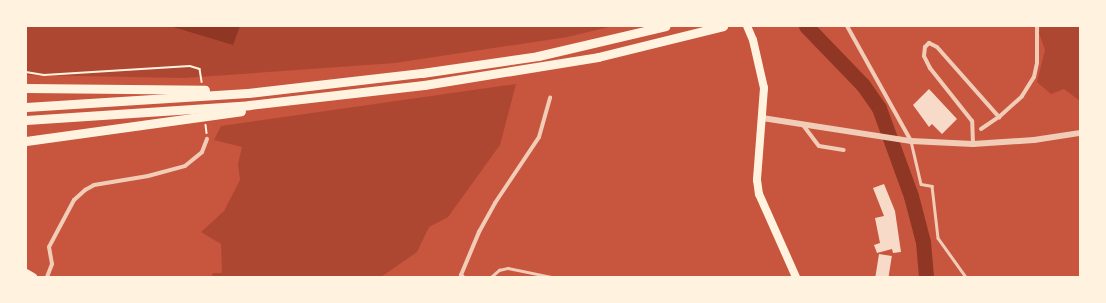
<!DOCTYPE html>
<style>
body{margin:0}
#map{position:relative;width:1106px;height:303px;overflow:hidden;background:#c8553d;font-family:"Exo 2",sans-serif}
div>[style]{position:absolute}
.green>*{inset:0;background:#ae4732}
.water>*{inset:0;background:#8f3625}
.river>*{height:15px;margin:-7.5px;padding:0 7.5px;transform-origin:7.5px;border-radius:7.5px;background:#8f3625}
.building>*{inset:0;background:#f7dbc8;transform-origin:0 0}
.path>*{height:1.5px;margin:-0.75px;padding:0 0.75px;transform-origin:0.75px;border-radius:0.75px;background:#fff3e0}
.service>*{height:2.5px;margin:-1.25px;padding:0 1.25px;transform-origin:1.25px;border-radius:1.25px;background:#f1ccb7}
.minor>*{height:4px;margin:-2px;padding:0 2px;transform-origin:2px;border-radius:2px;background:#f1ccb7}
.tertiary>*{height:6px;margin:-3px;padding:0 3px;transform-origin:3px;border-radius:3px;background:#f1ccb7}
.primary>*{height:8px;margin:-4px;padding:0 4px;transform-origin:4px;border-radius:4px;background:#fff3e0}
.motorway>*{height:9px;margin:-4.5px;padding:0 4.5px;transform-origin:4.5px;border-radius:4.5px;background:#fff3e0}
span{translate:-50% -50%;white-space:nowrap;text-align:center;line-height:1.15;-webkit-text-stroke:4px #fff3e0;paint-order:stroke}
.frame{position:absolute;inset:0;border:27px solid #fff3e0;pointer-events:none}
</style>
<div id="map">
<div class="green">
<div style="clip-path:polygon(26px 26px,613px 26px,567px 37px,395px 63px,184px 78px,26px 75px)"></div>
<div style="clip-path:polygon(1040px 26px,1080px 26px,1080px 101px,1064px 89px,1051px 94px,1037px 82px,1045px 50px,1039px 33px)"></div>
<div style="clip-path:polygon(516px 84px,500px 145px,448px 217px,429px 227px,417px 252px,381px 277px,211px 277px,213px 273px,222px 273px,221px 244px,201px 232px,224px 211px,240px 180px,238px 164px,242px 147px,214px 140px,221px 126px)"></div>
</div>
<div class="water">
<div style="clip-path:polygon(170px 26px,240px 26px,233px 45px)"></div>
</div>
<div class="river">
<div style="left:806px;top:26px;width:82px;rotate:46deg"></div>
<div style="left:863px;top:85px;width:28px;rotate:55deg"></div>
<div style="left:879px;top:108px;width:94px;rotate:70deg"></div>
<div style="left:911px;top:196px;width:48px;rotate:75.4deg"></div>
<div style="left:923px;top:242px;width:35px;rotate:85deg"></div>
</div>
<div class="building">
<div style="clip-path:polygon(929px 89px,957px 119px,942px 134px,932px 124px,929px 127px,913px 105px)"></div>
<div style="clip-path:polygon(884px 184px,895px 211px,901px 252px,893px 253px,892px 249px,877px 253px,874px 245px,880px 243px,875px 218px,884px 216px,873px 188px)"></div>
<div style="left:879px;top:254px;width:13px;height:23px;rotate:9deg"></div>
</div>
<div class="path">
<div style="left:26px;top:72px;width:18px;rotate:9deg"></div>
<div style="left:44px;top:75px;width:146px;rotate:-3.5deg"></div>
<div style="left:190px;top:66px;width:10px;rotate:17deg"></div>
<div style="left:200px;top:69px;width:13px;rotate:81deg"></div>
<div style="left:206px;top:125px;width:8px;rotate:83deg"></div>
</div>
<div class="service">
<div style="left:911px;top:141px;width:44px;rotate:76.9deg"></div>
<div style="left:921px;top:184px;width:11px;rotate:10deg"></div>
<div style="left:932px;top:186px;width:52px;rotate:83.4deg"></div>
<div style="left:938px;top:238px;width:48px;rotate:54.3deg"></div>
<div style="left:491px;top:277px;width:11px;rotate:-41deg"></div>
<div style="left:499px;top:270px;width:9px;rotate:-13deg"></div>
<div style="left:508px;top:268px;width:45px;rotate:11.6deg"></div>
</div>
<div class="minor">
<div style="left:847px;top:26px;width:132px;rotate:60.9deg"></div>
<div style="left:803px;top:125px;width:26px;rotate:53deg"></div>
<div style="left:819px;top:146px;width:25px;rotate:9deg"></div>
<div style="left:981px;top:129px;width:22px;rotate:-34deg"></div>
<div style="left:999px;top:117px;width:31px;rotate:-42deg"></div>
<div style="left:1022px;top:96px;width:22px;rotate:-58deg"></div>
<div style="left:1034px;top:77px;width:14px;rotate:-78deg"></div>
<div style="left:1037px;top:63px;width:37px;rotate:-90deg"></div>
<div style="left:973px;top:144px;width:23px;rotate:-92deg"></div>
<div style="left:972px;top:121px;width:68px;rotate:-128.4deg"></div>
<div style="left:930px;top:68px;width:13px;rotate:-117deg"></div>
<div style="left:924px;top:56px;width:9px;rotate:-84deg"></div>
<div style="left:925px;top:47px;width:6px;rotate:-45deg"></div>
<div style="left:929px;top:43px;width:9px;rotate:27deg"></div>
<div style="left:937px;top:47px;width:94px;rotate:48.5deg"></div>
<div style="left:47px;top:277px;width:14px;rotate:-69deg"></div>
<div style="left:52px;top:264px;width:17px;rotate:-100deg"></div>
<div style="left:49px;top:247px;width:53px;rotate:-62deg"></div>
<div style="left:74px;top:200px;width:15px;rotate:-42deg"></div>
<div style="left:85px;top:190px;width:10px;rotate:-29deg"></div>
<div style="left:94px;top:185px;width:55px;rotate:-9.5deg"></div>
<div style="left:148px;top:176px;width:38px;rotate:-15deg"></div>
<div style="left:185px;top:166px;width:22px;rotate:-39deg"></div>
<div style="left:202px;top:152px;width:14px;rotate:-69deg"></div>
<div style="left:463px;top:277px;width:3px;rotate:-135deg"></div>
<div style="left:461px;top:275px;width:47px;rotate:-67.3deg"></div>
<div style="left:479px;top:232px;width:33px;rotate:-61deg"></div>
<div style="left:495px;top:203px;width:79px;rotate:-56.3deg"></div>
<div style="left:539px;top:137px;width:41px;rotate:-74.2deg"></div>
</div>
<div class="tertiary">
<div style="left:762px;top:118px;width:151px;rotate:8.8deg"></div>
<div style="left:911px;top:141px;width:62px;rotate:2.8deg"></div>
<div style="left:973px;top:144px;width:61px;rotate:-3.8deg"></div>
<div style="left:1034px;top:140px;width:47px;rotate:-8.7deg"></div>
</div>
<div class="primary">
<div style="left:747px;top:26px;width:15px;rotate:67deg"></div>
<div style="left:753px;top:40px;width:49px;rotate:77.1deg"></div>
<div style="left:764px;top:88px;width:92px;rotate:94.4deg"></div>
<div style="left:757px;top:180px;width:14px;rotate:82deg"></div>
<div style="left:759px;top:194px;width:91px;rotate:66deg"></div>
<div style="left:26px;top:273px;width:8px;rotate:30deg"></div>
</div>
<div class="motorway">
<div style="left:26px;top:88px;width:179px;rotate:0.6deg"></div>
<div style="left:26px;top:107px;width:222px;rotate:-3.6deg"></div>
<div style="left:248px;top:93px;width:175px;rotate:-6.6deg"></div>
<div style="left:422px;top:73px;width:117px;rotate:-8.3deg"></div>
<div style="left:538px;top:56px;width:131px;rotate:-13.2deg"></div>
<div style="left:26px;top:120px;width:224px;rotate:-3.8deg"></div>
<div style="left:249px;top:105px;width:176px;rotate:-6.5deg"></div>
<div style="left:424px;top:85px;width:176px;rotate:-9.1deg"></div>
<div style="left:598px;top:57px;width:129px;rotate:-13.9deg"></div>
<div style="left:26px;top:141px;width:217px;rotate:-7.9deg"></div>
</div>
<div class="frame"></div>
</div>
